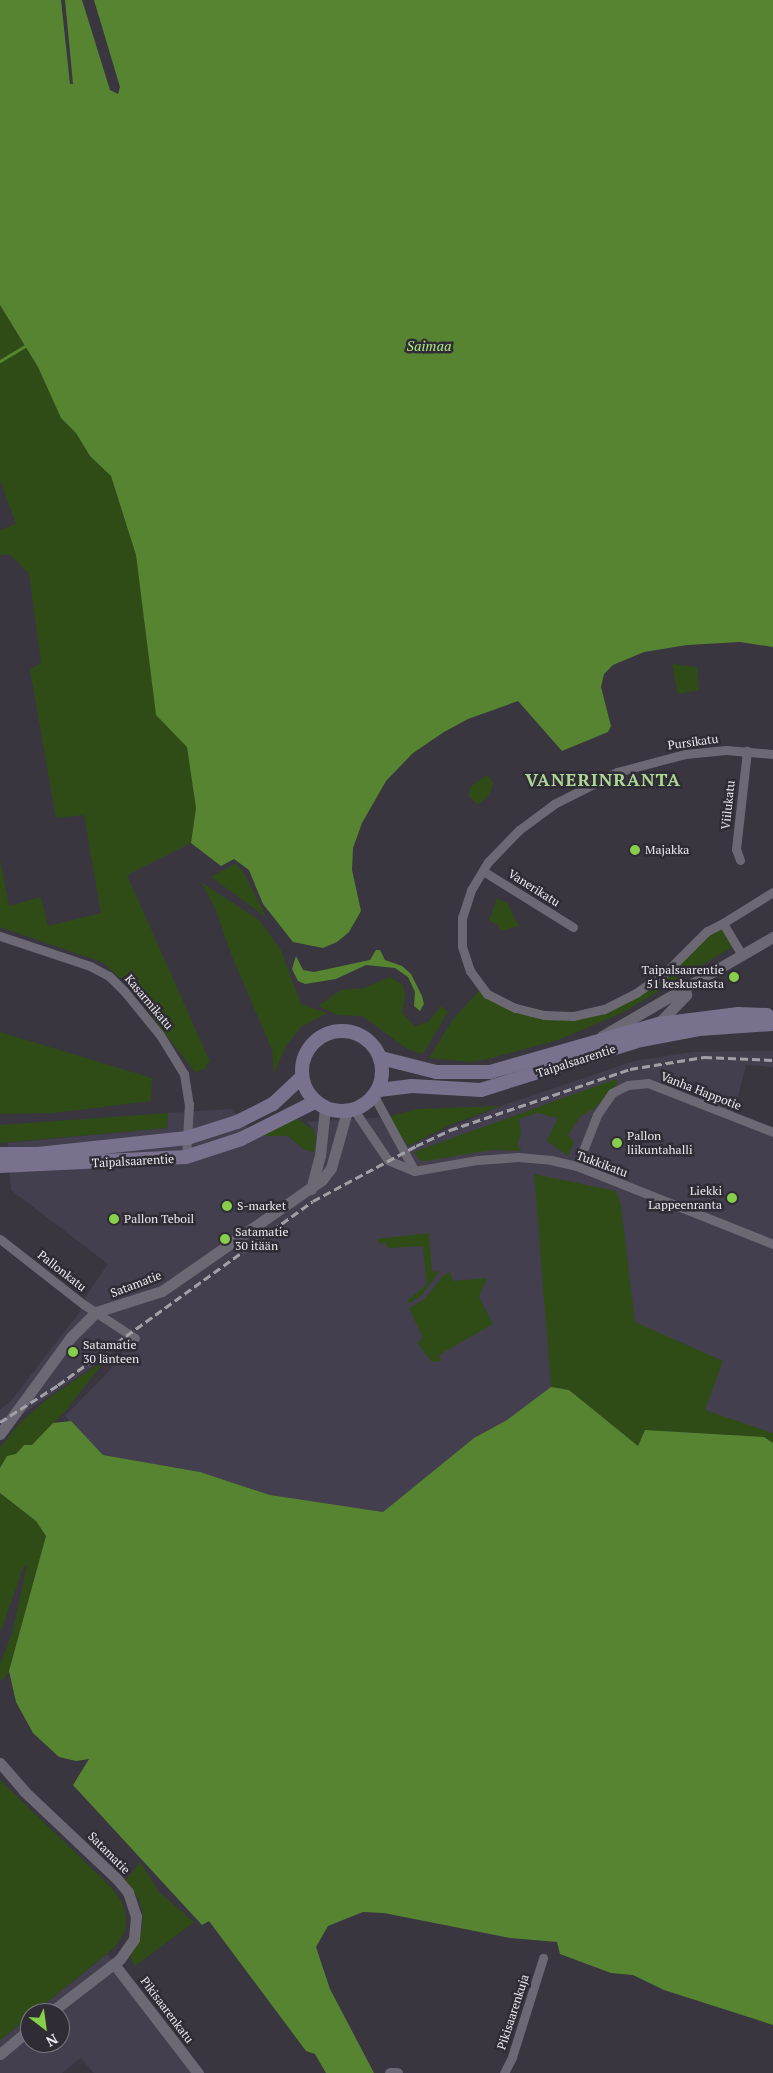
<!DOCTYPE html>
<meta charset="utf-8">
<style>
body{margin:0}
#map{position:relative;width:773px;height:2073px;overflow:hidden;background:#393640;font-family:"PT Serif",serif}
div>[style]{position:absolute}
.built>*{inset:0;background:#443f4f}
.green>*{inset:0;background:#2f4c17}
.water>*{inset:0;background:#578431}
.pier>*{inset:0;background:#393640}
.stream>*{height:3px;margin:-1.5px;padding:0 1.5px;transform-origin:1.5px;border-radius:1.5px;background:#578431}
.minor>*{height:9px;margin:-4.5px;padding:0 4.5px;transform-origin:4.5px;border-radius:4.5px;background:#6c6974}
.tertiary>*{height:11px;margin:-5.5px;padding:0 5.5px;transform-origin:5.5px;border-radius:5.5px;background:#6c6974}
.secondary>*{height:14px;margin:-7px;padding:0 7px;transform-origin:7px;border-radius:7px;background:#7a718e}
.secondary>.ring{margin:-7px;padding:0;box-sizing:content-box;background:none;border:14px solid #7a718e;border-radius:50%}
.rail>*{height:3px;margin-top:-1.5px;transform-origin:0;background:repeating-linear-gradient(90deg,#a2a0a7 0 8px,transparent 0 12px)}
.dots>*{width:14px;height:14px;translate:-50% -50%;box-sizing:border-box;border:2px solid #2f2c35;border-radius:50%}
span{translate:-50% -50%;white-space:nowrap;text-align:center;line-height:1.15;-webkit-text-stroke:5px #2f2c35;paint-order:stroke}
.street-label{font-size:12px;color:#ebe9ef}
.poi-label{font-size:12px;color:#ebe9ef}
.left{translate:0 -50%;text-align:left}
.right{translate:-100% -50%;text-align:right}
.water-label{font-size:14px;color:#aceb7e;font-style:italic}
.district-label{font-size:18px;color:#aed693;font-weight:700;letter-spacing:1px}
.north{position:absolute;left:20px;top:2003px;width:50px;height:50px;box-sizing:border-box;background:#2f2c35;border:1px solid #7a787f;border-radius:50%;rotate:150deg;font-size:14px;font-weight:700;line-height:20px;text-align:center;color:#ebe9ef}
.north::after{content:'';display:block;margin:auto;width:18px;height:22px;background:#87cf4a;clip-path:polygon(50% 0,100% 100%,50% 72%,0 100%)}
</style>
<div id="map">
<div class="built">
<div style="clip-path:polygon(773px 1051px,773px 1067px,746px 1065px,733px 1116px,773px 1132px,773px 1443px,764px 1437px,604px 1421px,507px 1420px,474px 1438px,383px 1512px,307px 1501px,270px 1495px,200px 1472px,103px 1455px,65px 1416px,111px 1369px,129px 1342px,0 1429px,0 1409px,10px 1402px,79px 1313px,86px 1296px,108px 1264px,11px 1190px,8px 1143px,167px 1128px,168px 1113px,231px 1109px,256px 1136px,288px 1136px,303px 1149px,314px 1152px,313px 1129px,307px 1122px,388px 1117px,408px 1146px,501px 1106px,634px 1061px,693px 1052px)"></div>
<div style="clip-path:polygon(107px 1954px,198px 2073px,94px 2073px,81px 2058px,62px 2073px,0 2073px,0 2040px,30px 2017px,30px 2043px,60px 2043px,60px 2013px,34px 2013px)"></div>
</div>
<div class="green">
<div style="clip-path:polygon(0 305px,38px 367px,61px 418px,76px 433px,90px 456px,111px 476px,136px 555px,156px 715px,187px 746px,196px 808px,191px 843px,127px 875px,210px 1062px,206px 1064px,207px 1068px,195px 1072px,125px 982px,102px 962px,0 927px,0 859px,9px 906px,41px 897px,48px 926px,101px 913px,84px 815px,56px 818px,30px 670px,41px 663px,29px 573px,10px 555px,0 555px,0 530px,16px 524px,0 480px)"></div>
<div style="clip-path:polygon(672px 664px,697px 667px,699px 690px,678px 694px)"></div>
<div style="clip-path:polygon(487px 775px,493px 782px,490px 794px,478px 805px,469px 796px,470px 787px)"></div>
<div style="clip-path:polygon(236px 863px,246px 877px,266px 917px,211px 877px)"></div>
<div style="clip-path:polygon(201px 882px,259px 920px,281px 950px,301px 1004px,327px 1013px,301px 1027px,286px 1046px,274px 1073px,272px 1050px,231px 954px,216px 910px)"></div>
<div style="clip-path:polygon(497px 898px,507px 903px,519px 926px,501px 931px,498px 925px,489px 921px)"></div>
<div style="clip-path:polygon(723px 925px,734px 946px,624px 1012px,558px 1040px,488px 1059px,470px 1062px,429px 1058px,453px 1019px,480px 990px,486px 997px,574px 1018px,638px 995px,693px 946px)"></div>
<div style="clip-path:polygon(390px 977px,403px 985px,405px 996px,402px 1013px,415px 1026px,428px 1022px,441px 1006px,448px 1012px,423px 1054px,409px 1050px,362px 1016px,338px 1015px,318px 1006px,341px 990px,364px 988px)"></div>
<div style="clip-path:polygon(0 1032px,152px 1078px,151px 1101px,54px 1113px,0 1114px)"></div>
<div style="clip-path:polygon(616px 1079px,617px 1084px,595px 1108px,580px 1117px,568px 1135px,574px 1142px,568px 1156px,547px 1141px,558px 1118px,537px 1113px,519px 1119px,521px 1133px,517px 1145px,522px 1151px,492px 1150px,426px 1161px,419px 1160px,414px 1152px)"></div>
<div style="clip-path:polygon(501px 1106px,452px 1124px,408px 1146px,388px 1117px,417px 1109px)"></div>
<div style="clip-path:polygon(168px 1113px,167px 1128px,0 1143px,0 1125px)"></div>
<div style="clip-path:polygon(297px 1119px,313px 1129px,316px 1137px,314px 1152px,303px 1149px,288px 1136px,256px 1136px,287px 1120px)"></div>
<div style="clip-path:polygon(534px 1174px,616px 1191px,621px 1205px,635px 1322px,723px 1361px,705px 1410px,773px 1433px,773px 1443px,764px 1437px,645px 1430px,638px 1446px,569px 1390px,551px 1387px)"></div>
<div style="clip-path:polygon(429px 1233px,432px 1272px,440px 1271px,421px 1296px,408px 1304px,407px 1301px,427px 1284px,423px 1246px,388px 1248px,385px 1242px,379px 1245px,377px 1239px)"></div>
<div style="clip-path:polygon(450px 1272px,453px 1281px,487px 1278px,479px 1297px,493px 1324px,439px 1355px,441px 1361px,432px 1362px,417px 1343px,423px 1338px,409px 1308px,425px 1299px,443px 1276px)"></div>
<div style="clip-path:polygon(106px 1359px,68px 1408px,32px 1445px,24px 1445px,16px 1454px,7px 1457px,0 1468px,0 1448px,18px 1425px,47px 1399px)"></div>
<div style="clip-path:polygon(0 1493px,36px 1521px,46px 1536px,9px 1671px,4px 1679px,0 1680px,0 1664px,12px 1634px,27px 1565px,24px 1566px,0 1633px)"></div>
<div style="clip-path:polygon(0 1780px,111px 1887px,122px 1902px,126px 1917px,125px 1932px,114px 1948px,0 2040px)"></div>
<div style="clip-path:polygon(140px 1862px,159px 1892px,194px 1922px,135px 1966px,130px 1958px,142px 1930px,143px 1914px,139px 1899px,126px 1880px)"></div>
</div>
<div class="water">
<div style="clip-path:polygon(0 0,82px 0,110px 90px,118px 94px,120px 87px,94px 0,773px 0,773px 647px,740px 642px,687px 645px,644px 652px,613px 665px,604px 674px,601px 687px,611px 726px,608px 732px,562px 751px,518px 701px,468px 719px,444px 732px,413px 753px,386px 781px,362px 823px,353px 848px,352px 870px,361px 911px,349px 932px,337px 942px,323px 948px,293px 942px,263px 904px,249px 870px,234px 859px,221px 866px,191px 843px,196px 808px,187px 747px,156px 715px,136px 555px,111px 476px,90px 456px,76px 433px,61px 418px,38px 367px,0 305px)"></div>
<div style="clip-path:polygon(376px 950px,380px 950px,385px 960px,402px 966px,411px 974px,422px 996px,424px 1004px,420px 1011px,414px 1006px,415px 992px,408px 977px,395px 968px,366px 965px,336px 979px,305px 984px,298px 981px,292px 969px,296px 956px,303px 970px,314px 972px,370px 960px)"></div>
<div style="clip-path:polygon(551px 1387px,569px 1390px,638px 1446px,645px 1430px,764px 1437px,773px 1443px,773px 2025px,664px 1990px,633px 1975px,611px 1973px,560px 1954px,557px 1942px,510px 1938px,384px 1913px,363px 1912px,328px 1926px,316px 1947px,330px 1989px,374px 2073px,326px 2073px,315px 2054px,306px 2051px,209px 1921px,202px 1925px,73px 1785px,89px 1759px,76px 1761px,59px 1757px,33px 1733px,16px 1702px,9px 1671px,46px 1536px,36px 1521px,0 1493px,0 1468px,7px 1456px,16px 1454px,24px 1445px,32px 1445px,53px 1423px,71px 1421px,103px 1455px,200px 1472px,270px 1495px,383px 1512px,474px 1438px,507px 1420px)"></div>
</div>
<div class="pier">
<div style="clip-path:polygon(61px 0,65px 0,73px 84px,70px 84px)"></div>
</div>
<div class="stream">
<div style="left:0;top:361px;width:29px;rotate:-31deg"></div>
</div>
<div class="minor">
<div style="left:740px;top:860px;width:12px;rotate:-110deg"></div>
<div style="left:736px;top:849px;width:99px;rotate:-83.6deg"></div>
<div style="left:483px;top:871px;width:106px;rotate:31.9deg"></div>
<div style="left:723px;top:923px;width:18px;rotate:153deg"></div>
<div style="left:707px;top:931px;width:58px;rotate:135deg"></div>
<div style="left:666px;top:972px;width:37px;rotate:145deg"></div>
<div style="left:636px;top:993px;width:36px;rotate:153deg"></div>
<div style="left:604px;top:1009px;width:32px;rotate:167deg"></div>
<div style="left:573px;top:1016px;width:29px;rotate:-178deg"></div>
<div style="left:544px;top:1015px;width:30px;rotate:-166deg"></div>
<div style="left:515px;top:1008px;width:31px;rotate:-153deg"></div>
<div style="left:487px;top:994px;width:29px;rotate:-126deg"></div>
<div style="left:470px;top:971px;width:26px;rotate:-108deg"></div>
<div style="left:462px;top:946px;width:28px;rotate:-90deg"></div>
<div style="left:462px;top:918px;width:29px;rotate:-72deg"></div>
<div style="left:471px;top:890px;width:33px;rotate:-59deg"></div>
<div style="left:488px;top:862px;width:45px;rotate:-45.9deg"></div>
<div style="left:519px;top:830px;width:44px;rotate:-36.6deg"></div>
<div style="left:554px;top:804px;width:71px;rotate:-26.9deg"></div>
<div style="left:617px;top:772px;width:70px;rotate:-14.8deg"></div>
<div style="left:685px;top:754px;width:41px;rotate:-5.6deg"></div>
<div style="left:726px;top:750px;width:47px;rotate:4.9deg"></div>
<div style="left:0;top:936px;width:95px;rotate:18.4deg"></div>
<div style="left:90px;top:966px;width:21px;rotate:28deg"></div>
<div style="left:109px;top:976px;width:23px;rotate:45deg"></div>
<div style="left:125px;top:992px;width:55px;rotate:50.9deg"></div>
<div style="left:160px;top:1035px;width:46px;rotate:58.4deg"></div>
<div style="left:184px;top:1074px;width:30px;rotate:81deg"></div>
<div style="left:189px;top:1104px;width:53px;rotate:93.2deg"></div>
<div style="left:742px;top:955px;width:37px;rotate:-121deg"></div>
<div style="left:723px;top:923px;width:59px;rotate:-31.8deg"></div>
<div style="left:374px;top:1096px;width:84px;rotate:61.6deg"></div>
<div style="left:354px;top:1110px;width:60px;rotate:55.8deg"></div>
<div style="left:388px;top:1160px;width:28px;rotate:23deg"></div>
<div style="left:414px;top:1171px;width:65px;rotate:-9.8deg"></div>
<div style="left:478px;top:1160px;width:40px;rotate:-4.3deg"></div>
<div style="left:518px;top:1157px;width:33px;rotate:5deg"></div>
<div style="left:551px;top:1160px;width:27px;rotate:13deg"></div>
<div style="left:577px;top:1166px;width:211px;rotate:21.7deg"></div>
<div style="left:577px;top:1166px;width:55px;rotate:-68.6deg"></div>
<div style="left:597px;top:1115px;width:27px;rotate:-56deg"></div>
<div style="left:612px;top:1093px;width:18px;rotate:-27deg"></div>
<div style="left:628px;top:1085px;width:20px;rotate:-6deg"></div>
<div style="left:648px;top:1083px;width:134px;rotate:21.4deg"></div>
<div style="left:0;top:1239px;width:105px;rotate:38.1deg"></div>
<div style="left:83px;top:1304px;width:62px;rotate:33.2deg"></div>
<div style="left:504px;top:2073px;width:18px;rotate:-63deg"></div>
<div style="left:512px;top:2057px;width:104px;rotate:-72.6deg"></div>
</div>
<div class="tertiary">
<div style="left:655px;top:1027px;width:45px;rotate:-45.9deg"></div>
<div style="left:602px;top:1036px;width:198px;rotate:-30.1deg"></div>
<div style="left:311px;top:1189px;width:34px;rotate:-75deg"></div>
<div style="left:320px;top:1156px;width:48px;rotate:-84.1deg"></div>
<div style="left:0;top:1434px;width:120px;rotate:-53.8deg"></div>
<div style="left:71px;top:1337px;width:35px;rotate:-45deg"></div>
<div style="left:96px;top:1312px;width:69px;rotate:-17.7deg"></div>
<div style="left:162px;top:1291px;width:195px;rotate:-34.8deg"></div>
<div style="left:322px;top:1180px;width:15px;rotate:-53deg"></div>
<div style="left:331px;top:1168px;width:59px;rotate:-74.3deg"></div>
<div style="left:0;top:1763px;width:37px;rotate:49deg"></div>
<div style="left:24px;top:1791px;width:128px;rotate:43.4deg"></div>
<div style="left:117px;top:1879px;width:17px;rotate:50deg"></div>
<div style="left:128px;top:1892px;width:25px;rotate:72deg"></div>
<div style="left:136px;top:1916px;width:23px;rotate:95deg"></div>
<div style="left:134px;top:1939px;width:24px;rotate:125deg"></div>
<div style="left:120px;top:1959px;width:88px;rotate:142.4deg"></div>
<div style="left:114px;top:1964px;width:138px;rotate:52.4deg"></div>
<div style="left:0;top:2054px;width:39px;rotate:-40deg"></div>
<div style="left:390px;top:2073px;width:7px"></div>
</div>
<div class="secondary">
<div class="ring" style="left:302px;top:1031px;width:66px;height:66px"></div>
<div style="left:381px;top:1058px;width:57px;rotate:14.3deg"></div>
<div style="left:436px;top:1072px;width:54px"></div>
<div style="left:490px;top:1072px;width:176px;rotate:-15.9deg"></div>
<div style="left:659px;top:1024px;width:80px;rotate:-7.2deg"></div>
<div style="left:738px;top:1014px;width:29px;rotate:2deg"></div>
<div style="left:379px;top:1090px;width:33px;rotate:-7deg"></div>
<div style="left:412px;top:1086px;width:69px;rotate:3.3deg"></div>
<div style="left:481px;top:1090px;width:168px;rotate:-17.4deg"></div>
<div style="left:641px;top:1040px;width:59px;rotate:-10.7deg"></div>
<div style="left:699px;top:1029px;width:74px;rotate:-3.9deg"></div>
<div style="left:0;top:1154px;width:38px"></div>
<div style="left:38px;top:1154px;width:150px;rotate:-6.1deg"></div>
<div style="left:187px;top:1138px;width:52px;rotate:-17.7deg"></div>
<div style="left:237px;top:1122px;width:40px;rotate:-26.6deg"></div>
<div style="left:273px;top:1104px;width:40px;rotate:-43deg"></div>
<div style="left:0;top:1166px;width:186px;rotate:-2.8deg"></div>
<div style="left:186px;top:1157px;width:58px;rotate:-18.1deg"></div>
<div style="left:241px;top:1139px;width:83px;rotate:-26.6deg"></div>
</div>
<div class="rail">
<div style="left:0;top:1422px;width:69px;rotate:-32.5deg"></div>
<div style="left:58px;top:1385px;width:314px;rotate:-35.8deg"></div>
<div style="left:313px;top:1201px;width:117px;rotate:-28.1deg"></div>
<div style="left:416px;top:1146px;width:38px;rotate:-25deg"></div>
<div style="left:450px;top:1130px;width:190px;rotate:-18.7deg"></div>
<div style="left:630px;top:1069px;width:75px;rotate:-9.2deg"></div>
<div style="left:704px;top:1057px;width:69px;rotate:2.5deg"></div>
</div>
<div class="dots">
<div style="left:635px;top:850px;background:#87cf4a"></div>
<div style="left:734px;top:977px;background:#87cf4a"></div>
<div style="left:617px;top:1143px;background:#87cf4a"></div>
<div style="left:732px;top:1198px;background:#87cf4a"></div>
<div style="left:227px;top:1206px;background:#87cf4a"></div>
<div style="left:114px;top:1219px;background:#87cf4a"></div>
<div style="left:225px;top:1239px;background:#87cf4a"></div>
<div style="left:73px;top:1352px;background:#87cf4a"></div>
</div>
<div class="street-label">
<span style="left:693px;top:742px;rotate:-8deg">Pursikatu</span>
<span style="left:728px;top:805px;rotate:-84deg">Viilukatu</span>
<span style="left:534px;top:888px;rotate:32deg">Vanerikatu</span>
<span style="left:149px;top:1002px;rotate:50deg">Kasarmikatu</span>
<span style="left:576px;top:1061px;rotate:-18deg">Taipalsaarentie</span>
<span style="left:701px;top:1091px;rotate:21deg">Vanha Happotie</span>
<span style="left:133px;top:1161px;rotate:-3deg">Taipalsaarentie</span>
<span style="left:602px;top:1164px;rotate:20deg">Tukkikatu</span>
<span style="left:62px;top:1271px;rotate:38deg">Pallonkatu</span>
<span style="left:136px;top:1284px;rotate:-21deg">Satamatie</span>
<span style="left:109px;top:1853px;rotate:45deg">Satamatie</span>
<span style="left:167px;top:2010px;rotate:53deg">Pikisaarenkatu</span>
<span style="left:513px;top:2012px;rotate:-72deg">Pikisaarenkuja</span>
</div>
<div class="poi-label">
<span class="left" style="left:645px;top:850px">Majakka</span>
<span class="right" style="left:724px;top:977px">Taipalsaarentie<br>51 keskustasta</span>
<span class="left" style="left:627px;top:1143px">Pallon<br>liikuntahalli</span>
<span class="right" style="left:722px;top:1198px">Liekki<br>Lappeenranta</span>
<span class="left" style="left:237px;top:1206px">S-market</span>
<span class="left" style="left:124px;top:1219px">Pallon Teboil</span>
<span class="left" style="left:235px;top:1239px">Satamatie<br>30 itään</span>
<span class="left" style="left:83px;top:1352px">Satamatie<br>30 länteen</span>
</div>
<div class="water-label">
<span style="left:429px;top:346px">Saimaa</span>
</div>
<div class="district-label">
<span style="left:603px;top:779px">VANERINRANTA</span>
</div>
<div class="north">N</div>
</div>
